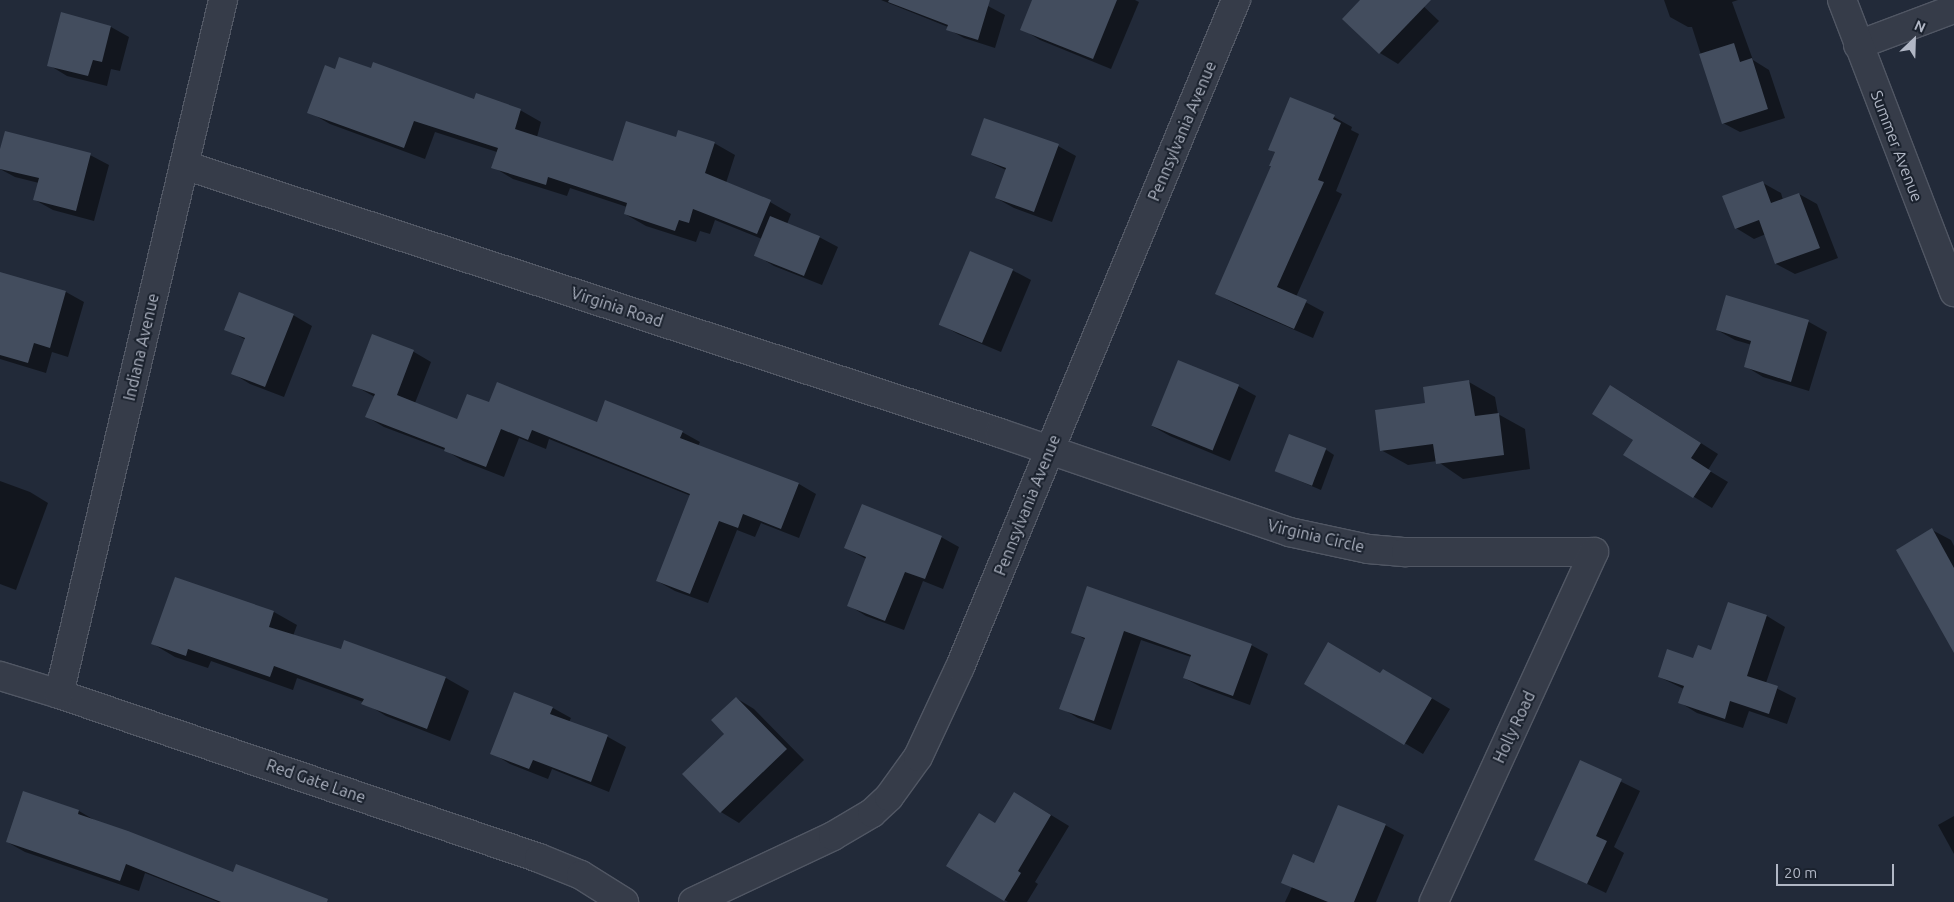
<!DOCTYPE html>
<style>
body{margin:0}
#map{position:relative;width:1954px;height:902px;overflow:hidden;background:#222a39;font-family:Ubuntu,sans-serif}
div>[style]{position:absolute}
.shadow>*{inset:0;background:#0007}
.building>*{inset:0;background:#434d5e;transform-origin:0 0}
.roads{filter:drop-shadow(1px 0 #515764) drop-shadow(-1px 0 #515764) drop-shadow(0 1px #515764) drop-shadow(0 -1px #515764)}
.minor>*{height:28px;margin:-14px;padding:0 14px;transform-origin:14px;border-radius:14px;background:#363c49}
.tertiary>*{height:28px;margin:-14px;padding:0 14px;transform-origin:14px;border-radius:14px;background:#363c49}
span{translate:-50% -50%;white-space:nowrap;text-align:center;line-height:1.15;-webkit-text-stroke:4px #1b222e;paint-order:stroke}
.street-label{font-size:16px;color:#b1b7c5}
.north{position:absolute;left:1889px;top:15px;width:50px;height:50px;-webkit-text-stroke:4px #1b222e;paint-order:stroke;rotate:24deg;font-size:14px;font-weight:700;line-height:20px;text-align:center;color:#b1b7c5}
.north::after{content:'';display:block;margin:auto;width:18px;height:22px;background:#b1b7c5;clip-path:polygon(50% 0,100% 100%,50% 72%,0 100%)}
.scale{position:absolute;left:1776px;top:864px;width:118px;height:22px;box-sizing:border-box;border:2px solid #b1b7c5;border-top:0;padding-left:6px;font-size:15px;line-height:18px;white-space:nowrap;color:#b1b7c5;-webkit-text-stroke:4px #1b222e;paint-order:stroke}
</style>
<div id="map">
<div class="shadow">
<div style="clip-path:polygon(881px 0,969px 0,988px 6px,1005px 15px,995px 48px,964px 38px,948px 29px,948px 27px)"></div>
<div style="clip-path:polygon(1034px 0,1135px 0,1139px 2px,1111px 69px,1040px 40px,1022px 29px)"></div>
<div style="clip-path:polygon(1362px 0,1417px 0,1439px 21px,1398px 64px,1380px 53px)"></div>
<div style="clip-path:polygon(1664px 0,1738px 0,1732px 2px,1753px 60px,1769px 70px,1785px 118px,1740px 132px,1723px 123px,1692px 27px,1688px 27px,1670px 17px)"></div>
<div style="clip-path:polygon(62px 14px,111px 27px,129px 37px,120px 71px,111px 69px,107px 86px,67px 76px,49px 65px)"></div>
<div style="clip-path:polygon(336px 70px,520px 110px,541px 122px,537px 137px,614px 163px,676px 139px,714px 143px,735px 155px,726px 183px,770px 202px,791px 214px,787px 224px,819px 237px,838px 247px,822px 285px,774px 266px,756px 255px,762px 239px,715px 220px,710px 234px,700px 231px,696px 242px,646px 226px,625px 214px,627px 207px,570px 188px,567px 196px,513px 179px,493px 167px,497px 152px,435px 132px,425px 159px,330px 124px,309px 112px)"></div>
<div style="clip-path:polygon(1334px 117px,1352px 127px,1351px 130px,1359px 134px,1336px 191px,1342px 194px,1296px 297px,1324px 312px,1313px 338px,1235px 304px,1217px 294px,1272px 166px,1276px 153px,1270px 149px)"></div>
<div style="clip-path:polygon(1058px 146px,1076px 156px,1052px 222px,1014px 208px,996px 198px,1006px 170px,972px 154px)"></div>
<div style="clip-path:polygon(0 154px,90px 155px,109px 165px,94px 221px,53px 210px,35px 200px,39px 183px,15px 177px,0 169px)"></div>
<div style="clip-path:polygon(1763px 183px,1781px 193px,1783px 200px,1799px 194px,1817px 204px,1838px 258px,1795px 274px,1776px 264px,1766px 234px,1754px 239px,1736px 228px)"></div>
<div style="clip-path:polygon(1012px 270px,1031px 280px,1001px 352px,958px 334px,940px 324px)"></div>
<div style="clip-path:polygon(0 273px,66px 292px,84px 302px,68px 357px,52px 352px,46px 373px,0 359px)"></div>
<div style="clip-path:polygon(1727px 297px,1809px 322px,1827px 332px,1809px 391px,1763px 377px,1745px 366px,1752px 345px,1735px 340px,1717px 330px)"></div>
<div style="clip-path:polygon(293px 315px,312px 326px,284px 397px,250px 384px,232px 373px,246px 340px,226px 329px)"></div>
<div style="clip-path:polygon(372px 335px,414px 352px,431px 362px,415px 403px,458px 420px,490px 404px,597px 424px,682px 432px,700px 442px,698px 446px,799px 484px,816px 494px,799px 538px,761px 523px,755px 537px,737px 530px,708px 603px,675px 591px,657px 581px,691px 496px,549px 439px,546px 449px,519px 438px,504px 477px,463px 461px,445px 450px,384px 427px,367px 417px,375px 397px,353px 385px)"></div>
<div style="clip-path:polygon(1469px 382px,1495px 397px,1498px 414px,1525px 429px,1530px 469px,1463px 479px,1437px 461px,1408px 465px,1381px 450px)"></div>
<div style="clip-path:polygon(1238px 386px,1256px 396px,1230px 461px,1170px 436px,1152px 426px)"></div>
<div style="clip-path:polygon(1629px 397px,1718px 454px,1708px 470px,1728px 482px,1712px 508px,1625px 454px,1635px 440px)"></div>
<div style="clip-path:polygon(1325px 449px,1334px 455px,1321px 490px,1276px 471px)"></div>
<div style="clip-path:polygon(0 481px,30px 492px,48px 503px,16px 590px,0 584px)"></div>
<div style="clip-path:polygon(1932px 530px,1951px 540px,1954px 546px,1954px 646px)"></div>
<div style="clip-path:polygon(941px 537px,959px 547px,943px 589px,923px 581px,904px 630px,866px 616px,848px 605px,866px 559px,846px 548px)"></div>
<div style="clip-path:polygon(175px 578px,274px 612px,297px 625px,293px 636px,342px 651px,345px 641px,446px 678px,469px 691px,450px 741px,386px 716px,363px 702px,297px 678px,293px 690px,211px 661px,208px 668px,175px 657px,153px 644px)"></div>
<div style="clip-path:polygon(1088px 587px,1251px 645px,1268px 654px,1250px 705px,1201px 687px,1184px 678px,1191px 657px,1141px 640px,1111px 730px,1078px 718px,1061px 708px,1086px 640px,1072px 632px)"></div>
<div style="clip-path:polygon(1728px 604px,1767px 616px,1785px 627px,1766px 683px,1796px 698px,1787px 724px,1749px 711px,1743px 728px,1697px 713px,1679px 702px,1684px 689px,1659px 677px,1712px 652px)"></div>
<div style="clip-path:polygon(1384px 670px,1450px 709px,1423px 754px,1305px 684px,1381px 675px)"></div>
<div style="clip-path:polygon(736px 698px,754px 709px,804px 760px,739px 823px,721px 812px,684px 774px,726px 734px)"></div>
<div style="clip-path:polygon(553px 708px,571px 718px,569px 722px,608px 737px,626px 747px,609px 792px,552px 769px,548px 779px,510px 764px,492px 753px)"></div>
<div style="clip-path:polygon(1581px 762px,1640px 791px,1614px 847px,1624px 853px,1606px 893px,1535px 859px)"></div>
<div style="clip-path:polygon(24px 792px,79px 811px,96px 821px,233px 874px,323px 902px,218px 902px,145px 873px,139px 891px,25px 852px,7px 842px)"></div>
<div style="clip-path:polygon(1033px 804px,1069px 826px,1035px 882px,1038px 884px,1027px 902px,1008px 902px,948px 866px,996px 824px)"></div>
<div style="clip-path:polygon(1954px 816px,1954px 854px,1938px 825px)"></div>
<div style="clip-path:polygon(1385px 825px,1404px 835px,1376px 902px,1285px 902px,1292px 887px,1314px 864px)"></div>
</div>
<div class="building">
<div style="clip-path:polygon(889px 0,990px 0,978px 40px,946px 30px,948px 25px,888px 2px)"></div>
<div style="clip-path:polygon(1032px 0,1117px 0,1093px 59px,1020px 30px)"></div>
<div style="clip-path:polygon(1360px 0,1431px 0,1379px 54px,1342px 19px)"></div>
<div style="clip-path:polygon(61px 12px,111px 26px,102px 62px,93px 60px,88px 76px,47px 66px)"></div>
<div style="clip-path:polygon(1734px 43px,1740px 62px,1752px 58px,1768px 109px,1722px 124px,1699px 54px)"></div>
<div style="clip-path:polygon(339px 57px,371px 68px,373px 62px,474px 99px,476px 93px,521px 109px,515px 129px,613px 161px,626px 121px,676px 137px,678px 130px,715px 142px,705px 173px,771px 200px,757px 234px,693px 209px,689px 223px,679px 220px,675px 231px,624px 214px,627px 203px,548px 177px,546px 185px,491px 168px,498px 148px,414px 121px,404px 148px,307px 113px,325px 65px,335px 69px)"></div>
<div style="clip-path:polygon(1290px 97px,1335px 115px,1333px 119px,1341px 123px,1318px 180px,1324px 182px,1277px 287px,1307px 300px,1294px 329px,1215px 294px,1271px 166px,1269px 166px,1275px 152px,1268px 150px)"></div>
<div style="clip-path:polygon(984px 118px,1059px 144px,1034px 212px,995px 198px,1006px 168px,971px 155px)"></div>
<div style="clip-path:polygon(5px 131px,91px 153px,76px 211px,33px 200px,39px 178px,0 169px,0 149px)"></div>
<div style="clip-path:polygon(1763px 181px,1771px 203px,1799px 193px,1820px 248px,1775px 264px,1759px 220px,1735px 229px,1722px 196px)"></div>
<div style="left:770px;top:216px;width:54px;height:43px;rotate:22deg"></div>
<div style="left:970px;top:251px;width:47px;height:80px;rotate:23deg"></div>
<div style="clip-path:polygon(0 272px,66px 291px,50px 348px,34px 343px,28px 363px,0 355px)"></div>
<div style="clip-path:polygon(239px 292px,294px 314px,265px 387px,231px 374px,245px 338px,224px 330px)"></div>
<div style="clip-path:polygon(1726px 295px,1809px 320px,1791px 382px,1744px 367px,1751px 341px,1716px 330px)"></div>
<div style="clip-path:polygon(372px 334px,414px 350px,397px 395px,457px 419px,467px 394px,489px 402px,497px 382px,597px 422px,605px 400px,683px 431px,680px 438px,799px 483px,781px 529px,743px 514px,738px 528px,719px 521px,690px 594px,656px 581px,690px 494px,532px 430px,528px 440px,501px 429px,486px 467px,444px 451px,445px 448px,365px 417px,375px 394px,352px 386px)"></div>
<div style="left:1178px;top:360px;width:66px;height:71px;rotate:22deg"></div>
<div style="clip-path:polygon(1469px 380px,1475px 416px,1499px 413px,1504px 455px,1436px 464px,1433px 444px,1380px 451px,1375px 410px,1425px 403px,1423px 387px)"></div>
<div style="clip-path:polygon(1610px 385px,1701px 443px,1691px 458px,1711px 471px,1693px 498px,1623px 455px,1633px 440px,1592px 414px)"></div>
<div style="left:1289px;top:434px;width:40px;height:40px;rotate:21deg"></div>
<div style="clip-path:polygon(862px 504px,942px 536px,925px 579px,905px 572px,885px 621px,847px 606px,866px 557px,844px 548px)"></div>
<div style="clip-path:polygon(1932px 528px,1954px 568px,1954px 653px,1896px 550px)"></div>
<div style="clip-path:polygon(175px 577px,274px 611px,269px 627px,341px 649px,344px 640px,446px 677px,427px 729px,361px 704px,364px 699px,274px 666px,270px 677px,188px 649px,186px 656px,151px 644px)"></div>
<div style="clip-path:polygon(1087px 586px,1252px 644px,1233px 696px,1183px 678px,1191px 655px,1124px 631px,1094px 721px,1059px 709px,1085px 638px,1071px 633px)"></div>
<div style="clip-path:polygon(1728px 602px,1767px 615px,1747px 676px,1778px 686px,1769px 714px,1730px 701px,1725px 719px,1678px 703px,1684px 686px,1658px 677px,1667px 649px,1693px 658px,1698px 645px,1711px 650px)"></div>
<div style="clip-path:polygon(1328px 642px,1380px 673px,1383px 669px,1432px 698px,1404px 745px,1304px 684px)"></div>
<div style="clip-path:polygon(514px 692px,553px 707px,550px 714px,608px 735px,591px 782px,533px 760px,529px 769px,490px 754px)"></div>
<div style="clip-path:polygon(736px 697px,787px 749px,720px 813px,682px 774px,724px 734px,711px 720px)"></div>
<div style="clip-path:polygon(1580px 760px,1622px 779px,1596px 836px,1607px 841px,1587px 884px,1534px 860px)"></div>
<div style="clip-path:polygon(23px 791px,79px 810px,78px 814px,128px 831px,233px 872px,236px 864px,328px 899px,327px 902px,221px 902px,126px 864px,120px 881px,6px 842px)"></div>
<div style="clip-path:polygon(1014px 792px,1051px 815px,1018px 871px,1021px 873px,1004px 901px,946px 866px,979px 813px,995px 823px)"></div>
<div style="clip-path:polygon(1338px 805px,1386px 824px,1354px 902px,1328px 902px,1281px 883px,1293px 854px,1314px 863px)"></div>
</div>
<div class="roads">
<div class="minor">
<div style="left:1858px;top:45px;width:103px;rotate:-20.6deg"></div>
<div style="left:184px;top:165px;width:859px;rotate:18.18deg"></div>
<div style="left:1000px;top:433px;width:305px;rotate:18.9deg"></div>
<div style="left:1289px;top:532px;width:81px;rotate:12.1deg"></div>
<div style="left:1368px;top:549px;width:38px;rotate:5deg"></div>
<div style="left:1406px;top:552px;width:188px"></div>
<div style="left:1594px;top:552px;width:385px;rotate:114.6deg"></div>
<div style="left:0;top:676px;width:62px;rotate:17deg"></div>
<div style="left:59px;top:694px;width:507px;rotate:18.86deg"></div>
<div style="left:539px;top:858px;width:45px;rotate:22deg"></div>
<div style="left:581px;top:875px;width:51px;rotate:32.1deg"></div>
<div style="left:59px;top:694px;width:713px;rotate:-76.7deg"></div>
<div style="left:693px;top:902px;width:155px;rotate:-25.2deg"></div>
<div style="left:833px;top:836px;width:45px;rotate:-30.5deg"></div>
<div style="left:872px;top:813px;width:23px;rotate:-43deg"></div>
<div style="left:889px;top:797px;width:49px;rotate:-54.1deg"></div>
<div style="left:918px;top:757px;width:99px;rotate:-65deg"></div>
<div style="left:960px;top:667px;width:722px;rotate:-67.52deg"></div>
</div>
<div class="tertiary">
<div style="left:1842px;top:0;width:313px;rotate:69deg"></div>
</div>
</div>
<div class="street-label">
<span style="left:1182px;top:131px;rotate:-67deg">Pennsylvania Avenue</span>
<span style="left:1897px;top:146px;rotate:69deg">Summer Avenue</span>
<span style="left:617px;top:307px;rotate:18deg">Virginia Road</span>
<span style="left:141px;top:347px;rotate:-77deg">Indiana Avenue</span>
<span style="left:1027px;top:505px;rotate:-68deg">Pennsylvania Avenue</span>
<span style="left:1316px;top:536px;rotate:13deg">Virginia Circle</span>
<span style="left:1514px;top:727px;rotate:-65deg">Holly Road</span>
<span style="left:316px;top:781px;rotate:19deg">Red Gate Lane</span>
</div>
<div class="north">N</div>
<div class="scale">20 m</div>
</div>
